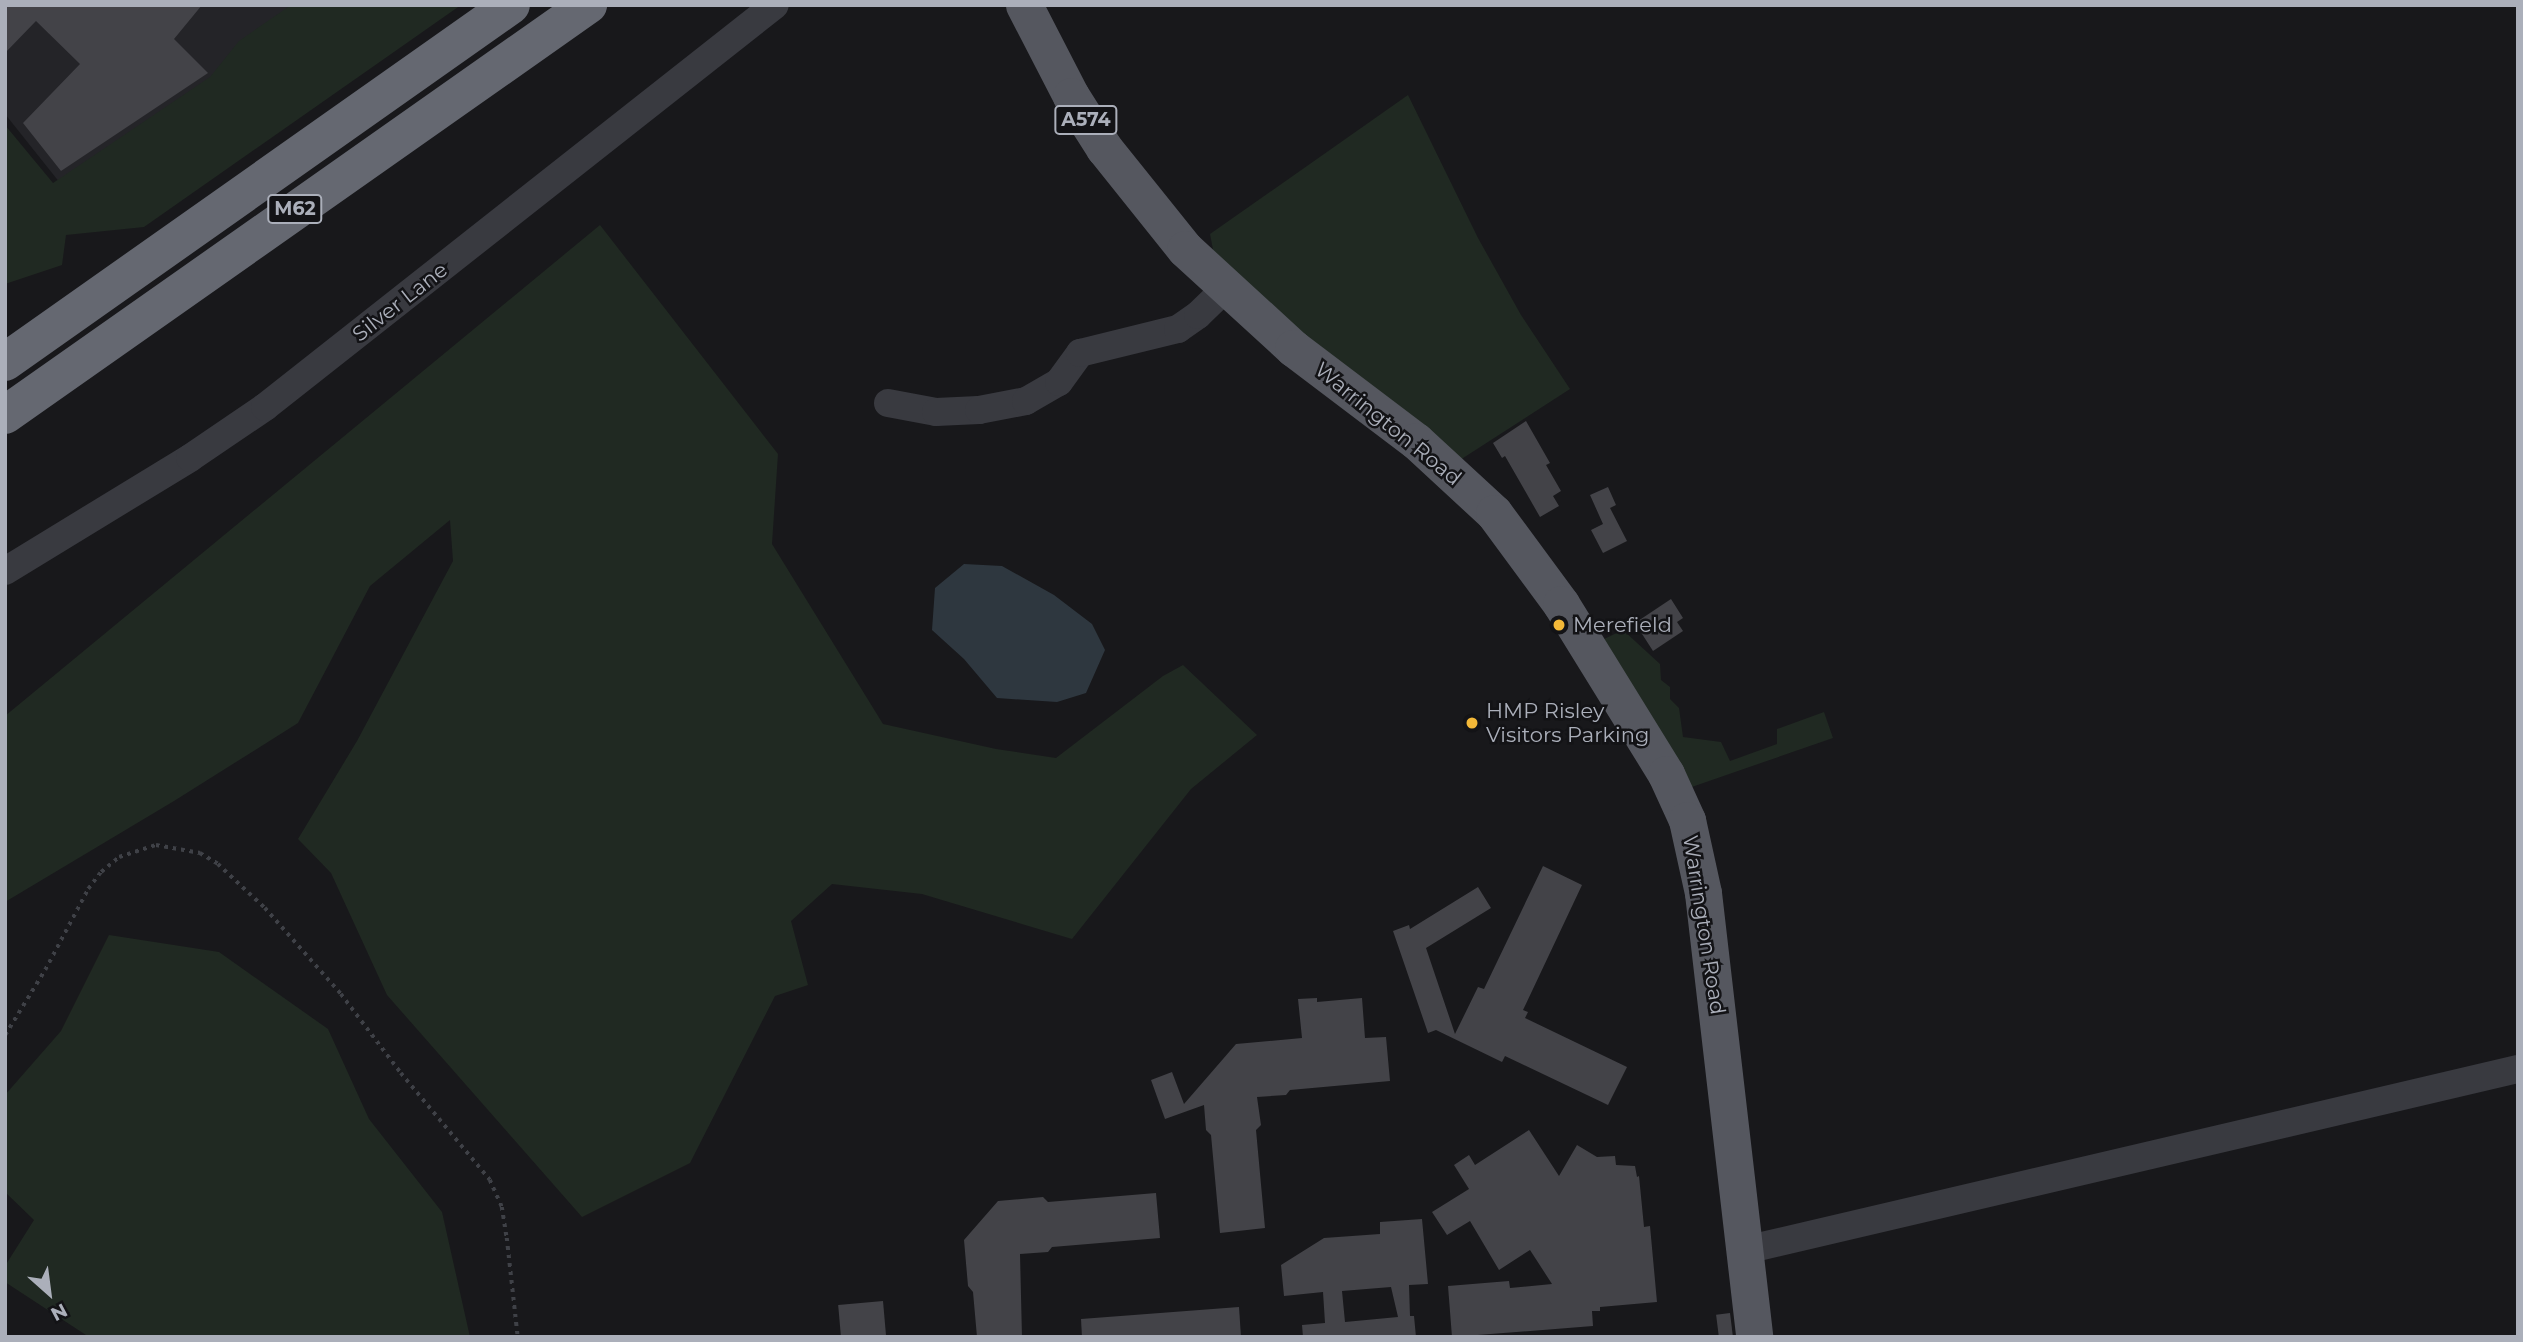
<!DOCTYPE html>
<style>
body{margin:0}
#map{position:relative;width:2523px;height:1342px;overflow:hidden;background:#18181b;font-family:Montserrat,sans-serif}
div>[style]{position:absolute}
.built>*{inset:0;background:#242428}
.green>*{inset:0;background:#202922}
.water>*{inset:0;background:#2e373f}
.building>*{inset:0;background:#434348;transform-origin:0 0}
.path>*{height:3.5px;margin-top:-1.75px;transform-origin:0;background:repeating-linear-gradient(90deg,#3f4147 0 3.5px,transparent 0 8.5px)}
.minor>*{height:28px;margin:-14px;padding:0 14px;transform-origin:14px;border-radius:14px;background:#393a40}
.major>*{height:37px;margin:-18.5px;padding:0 18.5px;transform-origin:18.5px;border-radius:18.5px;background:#55575f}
.highway>*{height:38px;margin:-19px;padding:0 19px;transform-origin:19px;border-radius:19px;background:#656871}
.dots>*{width:19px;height:19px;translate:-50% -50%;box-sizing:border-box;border:4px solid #131316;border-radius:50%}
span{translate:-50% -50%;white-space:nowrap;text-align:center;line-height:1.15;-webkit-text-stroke:5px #131316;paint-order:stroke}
.shield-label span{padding:2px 5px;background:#131316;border:2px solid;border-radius:5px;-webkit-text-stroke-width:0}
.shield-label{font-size:19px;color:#abafba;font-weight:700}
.street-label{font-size:21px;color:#abafba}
.poi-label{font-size:21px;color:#abafba}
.left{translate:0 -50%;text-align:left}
.frame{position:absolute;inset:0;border:7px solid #abafba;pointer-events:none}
.north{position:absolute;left:14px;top:1258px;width:70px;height:70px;-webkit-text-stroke:5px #131316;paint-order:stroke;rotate:152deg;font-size:19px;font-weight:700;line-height:28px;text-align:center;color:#abafba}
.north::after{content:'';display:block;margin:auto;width:24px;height:32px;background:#abafba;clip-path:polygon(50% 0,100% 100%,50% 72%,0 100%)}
</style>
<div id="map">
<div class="built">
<div style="clip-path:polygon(5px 5px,346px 5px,64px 188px,5px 114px)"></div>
</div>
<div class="green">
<div style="clip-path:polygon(291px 5px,461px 5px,144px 227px,66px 235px,62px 265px,5px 284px,5px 125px,53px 183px,210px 77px,239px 41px)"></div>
<div style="clip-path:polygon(1408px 95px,1478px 238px,1521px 315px,1570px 389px,1460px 460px,1216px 265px,1210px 234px)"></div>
<div style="clip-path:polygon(600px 225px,778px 454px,772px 544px,883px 724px,996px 749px,1056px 758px,1163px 676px,1183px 665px,1257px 735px,1191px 789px,1072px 939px,922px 894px,832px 884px,791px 921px,808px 985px,775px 996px,690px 1163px,582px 1217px,387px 995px,331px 873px,298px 839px,357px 741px,453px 561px,450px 520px,370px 586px,298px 723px,174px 801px,5px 902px,5px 716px)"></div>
<div style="clip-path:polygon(1623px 630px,1660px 664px,1661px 680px,1670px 687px,1670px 699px,1679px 708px,1683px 737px,1721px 742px,1730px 761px,1777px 744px,1777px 729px,1824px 712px,1833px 738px,1686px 789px,1602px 640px)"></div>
<div style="clip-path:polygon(109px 935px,219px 952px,328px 1029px,369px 1119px,442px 1212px,470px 1337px,89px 1337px,5px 1282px,5px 1266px,34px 1220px,5px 1192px,5px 1095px,61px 1031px)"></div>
</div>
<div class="water">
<div style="clip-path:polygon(964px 564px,1002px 566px,1054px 595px,1092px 624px,1105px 650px,1086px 693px,1057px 702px,997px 698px,964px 659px,932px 630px,935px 588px)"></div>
</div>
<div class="building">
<div style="clip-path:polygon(5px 5px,202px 5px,174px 39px,208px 73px,61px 171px,23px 123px,80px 64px,36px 21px,5px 53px)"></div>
<div style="clip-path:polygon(1526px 421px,1550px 463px,1546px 465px,1561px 491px,1553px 496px,1559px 506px,1540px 517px,1505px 456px,1502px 458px,1493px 443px)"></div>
<div style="clip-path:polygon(1608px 487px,1616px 505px,1610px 508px,1627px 541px,1603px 553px,1591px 530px,1603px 524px,1590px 495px)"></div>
<div style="clip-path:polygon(1671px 599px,1683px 618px,1677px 622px,1683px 631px,1653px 651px,1635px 623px)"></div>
<div style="clip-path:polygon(1543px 866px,1582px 885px,1523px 1010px,1528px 1012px,1525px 1018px,1627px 1067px,1608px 1105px,1505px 1056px,1502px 1062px,1436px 1030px,1428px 1033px,1393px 931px,1409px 925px,1410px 929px,1478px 887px,1491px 908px,1426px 948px,1455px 1034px,1478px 987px,1484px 989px)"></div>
<div style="clip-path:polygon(1317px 998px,1317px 1002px,1362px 998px,1365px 1038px,1386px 1037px,1390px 1081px,1290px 1090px,1286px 1095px,1257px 1097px,1261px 1125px,1256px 1130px,1265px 1228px,1220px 1233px,1211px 1135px,1206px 1130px,1204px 1105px,1165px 1119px,1151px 1080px,1172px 1072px,1184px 1104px,1236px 1044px,1302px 1038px,1298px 999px)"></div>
<div style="clip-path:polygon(1529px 1130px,1559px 1176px,1577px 1145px,1597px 1157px,1615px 1156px,1616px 1165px,1635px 1166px,1637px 1177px,1639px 1176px,1644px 1227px,1650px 1226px,1657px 1302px,1600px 1307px,1600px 1311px,1592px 1311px,1593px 1326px,1452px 1337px,1448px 1286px,1509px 1281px,1510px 1288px,1552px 1284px,1530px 1250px,1499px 1270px,1470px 1221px,1447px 1235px,1432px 1212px,1469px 1189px,1454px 1165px,1469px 1155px,1475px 1165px)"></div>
<div style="clip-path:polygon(1156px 1193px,1160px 1238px,1052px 1247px,1048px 1252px,1020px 1254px,1022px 1337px,977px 1337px,973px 1292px,968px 1286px,964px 1240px,998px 1201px,1043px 1197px,1048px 1202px)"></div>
<div style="clip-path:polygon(evenodd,1422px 1219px,1428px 1284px,1409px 1285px,1410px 1316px,1414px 1316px,1416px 1337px,1303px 1337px,1302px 1325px,1325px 1323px,1323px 1292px,1284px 1296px,1281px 1265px,1324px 1238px,1380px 1234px,1380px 1222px,1422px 1219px,1391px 1287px,1398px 1317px,1345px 1322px,1342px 1291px,1391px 1287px)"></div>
<div style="left:883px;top:1301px;width:36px;height:45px;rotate:85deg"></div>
<div style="clip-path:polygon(1239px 1307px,1241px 1337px,1082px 1337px,1081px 1319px)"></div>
<div style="left:1730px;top:1313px;width:24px;height:14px;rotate:83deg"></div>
</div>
<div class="path">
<div style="left:5px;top:1035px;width:76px;rotate:-58.4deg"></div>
<div style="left:45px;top:970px;width:92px;rotate:-62deg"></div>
<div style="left:88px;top:889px;width:21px;rotate:-53deg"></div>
<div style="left:101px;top:872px;width:23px;rotate:-40deg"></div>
<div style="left:119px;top:857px;width:39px;rotate:-18deg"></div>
<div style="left:156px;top:845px;width:45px;rotate:10.3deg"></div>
<div style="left:200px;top:853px;width:21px;rotate:31deg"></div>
<div style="left:218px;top:864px;width:64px;rotate:43.1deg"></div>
<div style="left:265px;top:908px;width:115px;rotate:48.5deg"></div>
<div style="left:341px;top:994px;width:99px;rotate:52.8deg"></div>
<div style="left:401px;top:1073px;width:139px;rotate:50.2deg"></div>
<div style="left:490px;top:1180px;width:30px;rotate:66deg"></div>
<div style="left:502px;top:1207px;width:31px;rotate:81deg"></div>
<div style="left:507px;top:1238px;width:100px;rotate:83.7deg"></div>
</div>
<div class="minor">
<div style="left:888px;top:403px;width:49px;rotate:10.6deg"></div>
<div style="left:936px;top:412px;width:43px;rotate:-2.7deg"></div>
<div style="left:979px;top:410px;width:48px;rotate:-10.8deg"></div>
<div style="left:1026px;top:401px;width:38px;rotate:-30deg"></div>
<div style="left:1059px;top:382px;width:36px;rotate:-54deg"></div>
<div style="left:1080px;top:353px;width:101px;rotate:-13.8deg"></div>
<div style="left:1178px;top:329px;width:24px;rotate:-35deg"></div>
<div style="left:1198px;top:315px;width:37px;rotate:-44deg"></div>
<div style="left:5px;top:571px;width:217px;rotate:-31.4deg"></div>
<div style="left:190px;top:458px;width:91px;rotate:-34.2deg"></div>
<div style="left:265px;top:407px;width:649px;rotate:-38.25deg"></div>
<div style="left:1745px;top:1250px;width:794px;rotate:-13.18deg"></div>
</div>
<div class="major">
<div style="left:1024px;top:5px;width:102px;rotate:62.7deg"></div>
<div style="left:1071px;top:96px;width:62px;rotate:57.6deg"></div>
<div style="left:1104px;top:148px;width:129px;rotate:51.3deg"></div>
<div style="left:1185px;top:249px;width:147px;rotate:42.5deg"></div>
<div style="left:1293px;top:348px;width:154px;rotate:37.1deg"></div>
<div style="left:1416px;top:441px;width:106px;rotate:42.7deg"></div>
<div style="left:1494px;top:513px;width:113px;rotate:53.6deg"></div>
<div style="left:1561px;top:604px;width:200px;rotate:58.3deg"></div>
<div style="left:1666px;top:774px;width:51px;rotate:65.5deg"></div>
<div style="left:1687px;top:820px;width:75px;rotate:77.6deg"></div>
<div style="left:1703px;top:893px;width:447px;rotate:83.4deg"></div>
</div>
<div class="highway">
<div style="left:5px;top:362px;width:619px;rotate:-35.2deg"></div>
<div style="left:5px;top:415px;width:713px;rotate:-35.12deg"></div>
</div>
<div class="dots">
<div style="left:1559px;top:625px;background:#f3b838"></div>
<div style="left:1472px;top:723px;background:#f3b838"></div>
</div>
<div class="shield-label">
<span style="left:1086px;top:120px">A574</span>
<span style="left:295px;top:209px">M62</span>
</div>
<div class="street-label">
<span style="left:400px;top:302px;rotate:-38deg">Silver Lane</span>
<span style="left:1388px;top:424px;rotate:39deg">Warrington Road</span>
<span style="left:1704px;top:925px;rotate:81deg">Warrington Road</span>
</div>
<div class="poi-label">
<span class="left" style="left:1573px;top:625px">Merefield</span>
<span class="left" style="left:1486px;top:723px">HMP Risley<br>Visitors Parking</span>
</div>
<div class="frame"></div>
<div class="north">N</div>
</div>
